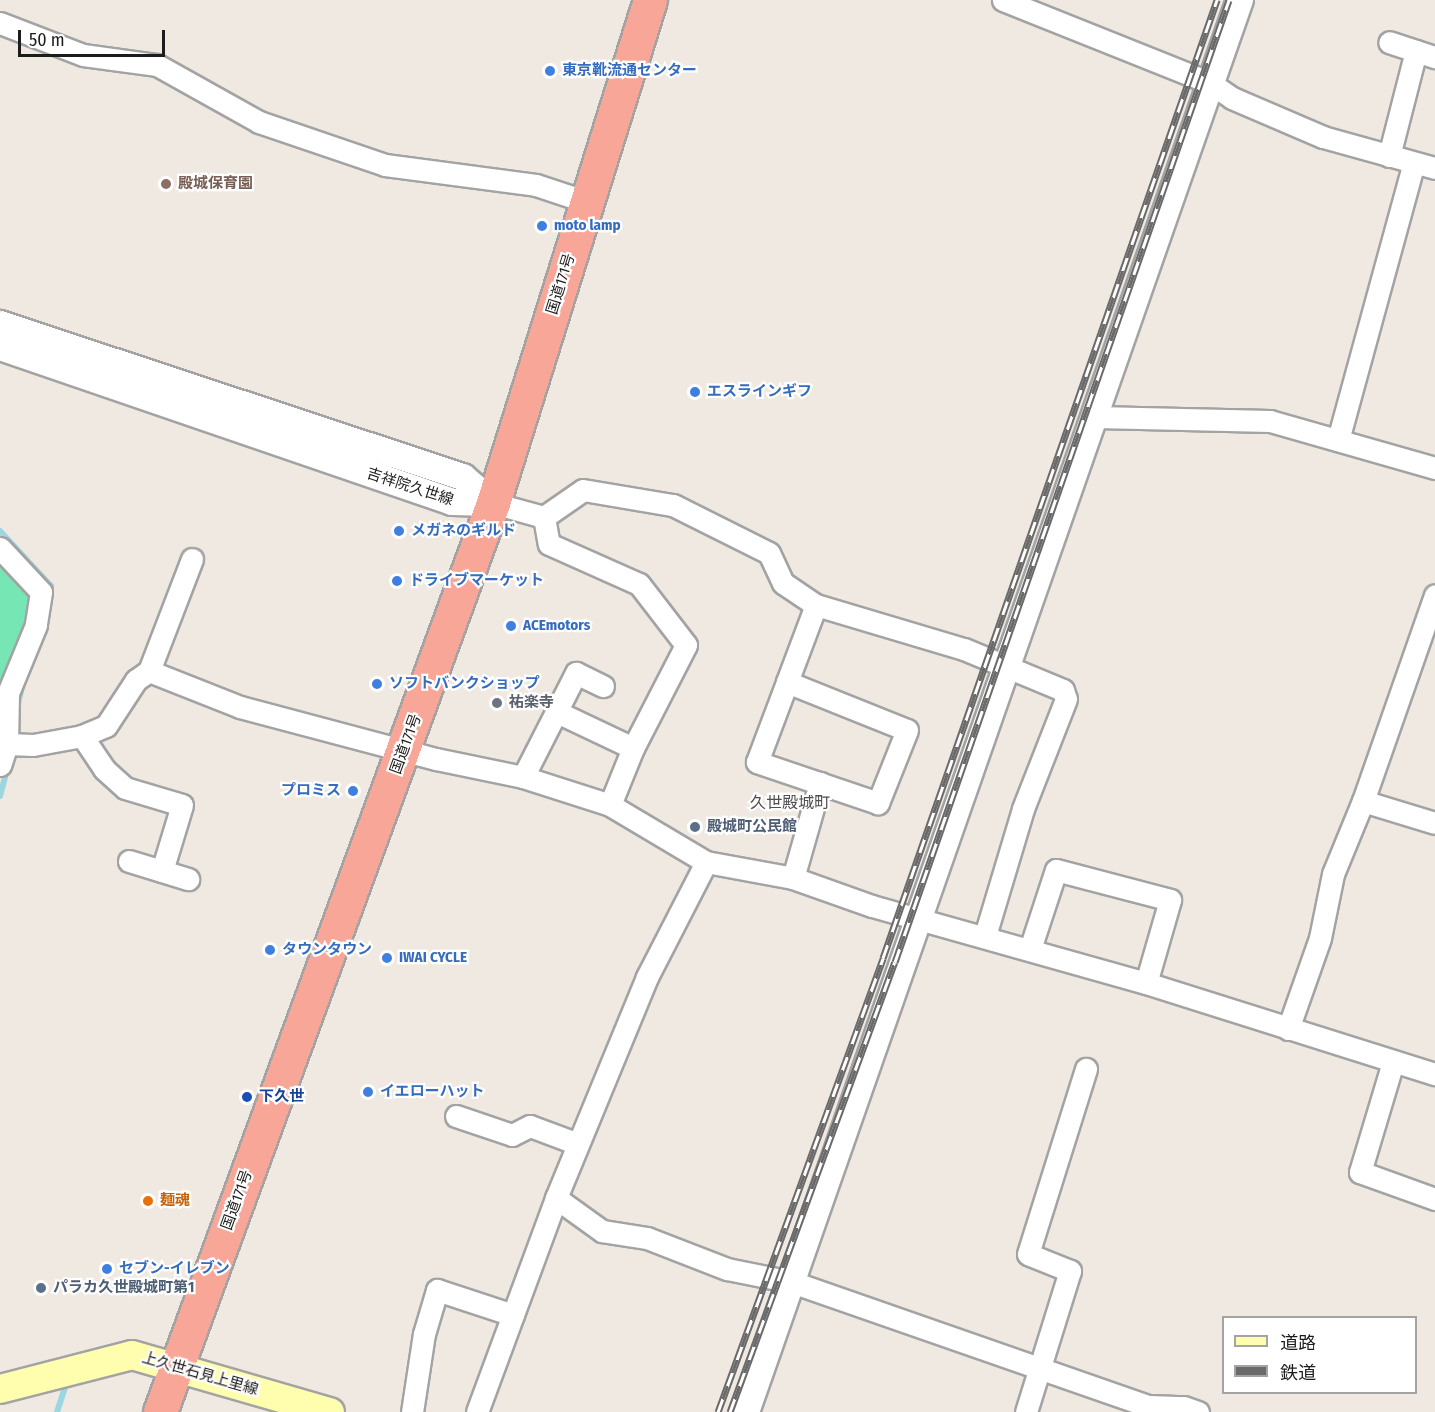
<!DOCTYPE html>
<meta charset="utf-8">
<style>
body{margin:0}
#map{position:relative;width:1435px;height:1412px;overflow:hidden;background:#efe9e1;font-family:"Fira Sans Condensed","Noto Sans JP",sans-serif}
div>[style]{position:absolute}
.pitch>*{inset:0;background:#76e6b4}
.stream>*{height:6px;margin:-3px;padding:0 3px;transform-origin:3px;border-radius:3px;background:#9cd6e1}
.roads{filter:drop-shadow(2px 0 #a3a3a3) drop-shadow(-2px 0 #a3a3a3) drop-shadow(0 2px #a3a3a3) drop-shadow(0 -2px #a3a3a3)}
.minor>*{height:21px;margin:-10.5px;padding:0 10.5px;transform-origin:10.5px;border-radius:10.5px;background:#fff}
.tertiary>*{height:26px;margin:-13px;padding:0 13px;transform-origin:13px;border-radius:13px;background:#fff}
.secondary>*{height:28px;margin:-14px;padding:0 14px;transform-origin:14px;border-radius:14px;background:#fffeae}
.trunk>*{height:33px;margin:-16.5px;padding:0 16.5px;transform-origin:16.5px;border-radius:16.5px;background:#f7a698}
.rail>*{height:7px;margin-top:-3.5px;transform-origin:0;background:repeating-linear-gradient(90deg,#fff 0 14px,#6a6a6a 0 28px);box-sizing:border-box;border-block:2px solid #6a6a6a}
.dots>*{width:16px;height:16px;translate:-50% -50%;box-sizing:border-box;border:3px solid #fff;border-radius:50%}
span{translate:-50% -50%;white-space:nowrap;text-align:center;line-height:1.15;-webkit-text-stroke:4.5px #fff;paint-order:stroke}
.shop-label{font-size:15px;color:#366cbe;font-weight:700}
.left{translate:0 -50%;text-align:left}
.right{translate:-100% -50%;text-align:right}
.education-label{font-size:15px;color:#785e54;font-weight:700}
.street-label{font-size:15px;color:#1c1c1c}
.worship-label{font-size:15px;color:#5b616d;font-weight:700}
.service-label{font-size:15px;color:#4e5e75;font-weight:700}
.transit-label{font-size:15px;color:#164399;font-weight:700}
.food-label{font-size:15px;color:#c56008;font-weight:700}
.neighbourhood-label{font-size:16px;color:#4f4f4f}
.legend{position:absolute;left:1222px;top:1316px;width:195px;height:78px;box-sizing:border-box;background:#fff;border:2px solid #a4a4a4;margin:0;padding:8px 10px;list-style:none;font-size:18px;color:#1c1c1c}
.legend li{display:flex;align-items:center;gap:12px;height:30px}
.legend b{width:30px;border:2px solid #a4a4a4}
.scale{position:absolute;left:18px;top:30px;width:147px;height:27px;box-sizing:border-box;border:3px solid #1c1c1c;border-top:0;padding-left:8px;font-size:18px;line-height:21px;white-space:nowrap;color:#1c1c1c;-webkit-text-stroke:4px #fff;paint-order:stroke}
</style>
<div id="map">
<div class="pitch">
<div style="clip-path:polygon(0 558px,31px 590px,25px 623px,0 682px)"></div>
</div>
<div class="stream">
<div style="left:0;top:531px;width:75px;rotate:47.2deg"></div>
<div style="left:51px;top:586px;width:49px;rotate:99.5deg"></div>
<div style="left:18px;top:704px;width:26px;rotate:-77deg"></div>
<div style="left:0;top:796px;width:30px;rotate:-75deg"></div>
<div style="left:57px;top:1412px;width:25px;rotate:-72deg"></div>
<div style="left:65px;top:1388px;width:5px;rotate:-143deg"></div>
</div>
<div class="roads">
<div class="minor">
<div style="left:1003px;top:0;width:223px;rotate:21.8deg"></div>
<div style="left:1210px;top:83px;width:27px;rotate:34deg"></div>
<div style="left:1232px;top:98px;width:99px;rotate:23.2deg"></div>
<div style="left:1323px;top:137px;width:116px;rotate:15.5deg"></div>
<div style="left:0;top:23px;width:89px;rotate:21.1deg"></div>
<div style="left:83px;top:55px;width:75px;rotate:7.7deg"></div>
<div style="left:157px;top:65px;width:117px;rotate:29.2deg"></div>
<div style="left:259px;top:122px;width:133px;rotate:18.8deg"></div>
<div style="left:385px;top:165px;width:152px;rotate:7.5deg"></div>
<div style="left:536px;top:185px;width:54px;rotate:18.4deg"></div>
<div style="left:1416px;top:51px;width:20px;rotate:18deg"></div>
<div style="left:1389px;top:156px;width:108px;rotate:-75.6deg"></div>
<div style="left:1416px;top:51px;width:28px;rotate:-162deg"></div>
<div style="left:1096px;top:417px;width:174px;rotate:1.3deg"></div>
<div style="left:1270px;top:421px;width:172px;rotate:15.9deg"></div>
<div style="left:1338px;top:440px;width:287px;rotate:-74.7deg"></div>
<div style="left:493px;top:503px;width:53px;rotate:15.4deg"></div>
<div style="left:544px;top:517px;width:47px;rotate:-34.7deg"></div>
<div style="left:583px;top:490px;width:91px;rotate:9.5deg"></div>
<div style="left:673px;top:505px;width:107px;rotate:26.6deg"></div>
<div style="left:769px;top:553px;width:33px;rotate:65deg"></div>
<div style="left:783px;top:583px;width:40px;rotate:34deg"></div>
<div style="left:816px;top:605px;width:154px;rotate:16.6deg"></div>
<div style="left:964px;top:649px;width:107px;rotate:22.5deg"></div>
<div style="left:1063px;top:690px;width:9px;rotate:72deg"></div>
<div style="left:1066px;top:699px;width:118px;rotate:111.4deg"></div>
<div style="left:1023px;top:809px;width:133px;rotate:106.7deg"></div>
<div style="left:544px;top:517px;width:27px;rotate:80deg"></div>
<div style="left:549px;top:544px;width:98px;rotate:24deg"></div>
<div style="left:639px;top:584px;width:77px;rotate:52.4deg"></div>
<div style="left:686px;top:645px;width:116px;rotate:117.2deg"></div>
<div style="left:633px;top:748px;width:61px;rotate:112deg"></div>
<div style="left:0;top:548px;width:60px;rotate:47deg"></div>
<div style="left:41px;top:592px;width:33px;rotate:99deg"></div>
<div style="left:36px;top:625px;width:74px;rotate:112.4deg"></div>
<div style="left:8px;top:693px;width:51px;rotate:91.1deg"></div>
<div style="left:7px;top:744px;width:22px;rotate:108deg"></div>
<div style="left:149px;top:671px;width:120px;rotate:-69deg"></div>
<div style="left:787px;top:682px;width:129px;rotate:21.8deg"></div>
<div style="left:907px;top:730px;width:79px;rotate:111.7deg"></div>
<div style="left:878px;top:803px;width:128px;rotate:-161.3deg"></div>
<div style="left:757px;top:762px;width:85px;rotate:-69.4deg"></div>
<div style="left:787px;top:682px;width:82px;rotate:-69.4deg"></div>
<div style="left:557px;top:712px;width:84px;rotate:25.3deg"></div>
<div style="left:82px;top:736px;width:40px;rotate:56deg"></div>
<div style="left:104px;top:769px;width:28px;rotate:42deg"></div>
<div style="left:125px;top:788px;width:59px;rotate:16.6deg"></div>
<div style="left:182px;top:805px;width:69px;rotate:106.9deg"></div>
<div style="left:7px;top:744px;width:26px;rotate:2deg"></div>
<div style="left:33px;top:745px;width:50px;rotate:-10.4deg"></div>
<div style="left:82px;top:736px;width:26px;rotate:-23deg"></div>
<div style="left:106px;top:726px;width:55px;rotate:-56.9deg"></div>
<div style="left:136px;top:680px;width:16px;rotate:-35deg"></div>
<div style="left:149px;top:671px;width:98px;rotate:21.6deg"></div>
<div style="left:240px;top:707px;width:203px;rotate:14.9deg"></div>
<div style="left:436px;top:759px;width:89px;rotate:11.7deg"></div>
<div style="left:523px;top:777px;width:91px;rotate:17.8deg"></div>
<div style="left:610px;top:805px;width:112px;rotate:30.7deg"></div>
<div style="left:706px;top:862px;width:88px;rotate:10.4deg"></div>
<div style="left:793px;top:878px;width:84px;rotate:19.5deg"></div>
<div style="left:872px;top:906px;width:285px;rotate:15.7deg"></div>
<div style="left:1146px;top:983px;width:303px;rotate:17.5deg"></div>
<div style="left:523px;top:777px;width:117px;rotate:-63deg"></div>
<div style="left:576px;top:673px;width:30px;rotate:26deg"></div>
<div style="left:1363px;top:801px;width:75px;rotate:17deg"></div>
<div style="left:129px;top:861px;width:62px;rotate:17deg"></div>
<div style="left:793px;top:878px;width:99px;rotate:-74.1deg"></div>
<div style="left:1030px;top:949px;width:83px;rotate:-71.8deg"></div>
<div style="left:1056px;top:870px;width:118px;rotate:14.7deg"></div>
<div style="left:1170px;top:900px;width:86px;rotate:106.1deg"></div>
<div style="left:1288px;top:1029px;width:96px;rotate:-70.6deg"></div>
<div style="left:1320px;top:938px;width:65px;rotate:-78.5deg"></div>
<div style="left:1333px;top:874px;width:79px;rotate:-67.7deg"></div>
<div style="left:1363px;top:801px;width:218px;rotate:-70.7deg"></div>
<div style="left:1393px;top:1062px;width:115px;rotate:106.7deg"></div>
<div style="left:1360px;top:1172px;width:80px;rotate:19.8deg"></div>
<div style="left:456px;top:1116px;width:59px;rotate:18.7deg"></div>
<div style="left:512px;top:1135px;width:20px;rotate:-27deg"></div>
<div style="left:530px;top:1126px;width:51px;rotate:20.6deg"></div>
<div style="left:556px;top:1198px;width:57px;rotate:35.7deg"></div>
<div style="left:602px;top:1231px;width:46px;rotate:8.8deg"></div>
<div style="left:647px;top:1238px;width:86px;rotate:21.2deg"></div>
<div style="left:727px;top:1269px;width:66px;rotate:11.3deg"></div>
<div style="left:792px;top:1282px;width:378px;rotate:19.2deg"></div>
<div style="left:1149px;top:1406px;width:35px;rotate:2deg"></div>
<div style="left:1184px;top:1407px;width:15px;rotate:20deg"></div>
<div style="left:412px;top:1412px;width:79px;rotate:-81.3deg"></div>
<div style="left:424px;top:1334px;width:46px;rotate:-73.5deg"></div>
<div style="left:437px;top:1290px;width:80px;rotate:18.2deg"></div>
<div style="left:477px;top:1412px;width:228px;rotate:-69.7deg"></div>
<div style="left:556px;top:1198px;width:239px;rotate:-67.6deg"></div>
<div style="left:647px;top:977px;width:129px;rotate:-62.8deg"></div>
<div style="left:1026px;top:1412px;width:148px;rotate:-72.7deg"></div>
<div style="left:1070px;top:1271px;width:45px;rotate:-158deg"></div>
<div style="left:1028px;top:1254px;width:194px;rotate:-72.6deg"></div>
</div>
<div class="tertiary">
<div style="left:0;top:324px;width:488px;rotate:18.3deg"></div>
<div style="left:463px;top:477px;width:40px;rotate:41deg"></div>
<div style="left:0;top:347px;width:478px;rotate:18.9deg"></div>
<div style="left:452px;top:502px;width:41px;rotate:1.4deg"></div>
<div style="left:746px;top:1412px;width:1496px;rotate:-70.72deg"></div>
</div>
<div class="secondary">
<div style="left:0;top:1389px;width:136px;rotate:-14.4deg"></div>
<div style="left:132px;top:1355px;width:206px;rotate:16.1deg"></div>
</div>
<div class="trunk">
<div style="left:160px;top:1412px;width:968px;rotate:-69.88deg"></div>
<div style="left:493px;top:503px;width:527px;rotate:-72.67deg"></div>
</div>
</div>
<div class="rail">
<div style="left:718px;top:1412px;width:483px;rotate:-70deg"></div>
<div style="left:883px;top:958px;width:1015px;rotate:-70.78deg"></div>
<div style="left:730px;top:1412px;width:479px;rotate:-69.9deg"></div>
<div style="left:895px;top:962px;width:1018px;rotate:-70.85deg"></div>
</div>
<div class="dots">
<div style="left:550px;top:71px;background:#3f7fe0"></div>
<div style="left:166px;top:184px;background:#8d6e63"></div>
<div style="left:542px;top:226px;background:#3f7fe0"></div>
<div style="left:695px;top:392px;background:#3f7fe0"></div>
<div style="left:399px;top:531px;background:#3f7fe0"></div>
<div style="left:397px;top:581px;background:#3f7fe0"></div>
<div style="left:511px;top:626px;background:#3f7fe0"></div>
<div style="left:377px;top:684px;background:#3f7fe0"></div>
<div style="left:497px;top:703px;background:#6b7280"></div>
<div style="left:353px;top:791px;background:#3f7fe0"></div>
<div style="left:695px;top:827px;background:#5c6f8a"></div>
<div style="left:270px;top:950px;background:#3f7fe0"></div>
<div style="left:387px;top:958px;background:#3f7fe0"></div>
<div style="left:368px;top:1092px;background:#3f7fe0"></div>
<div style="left:247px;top:1097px;background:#1a4fb4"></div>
<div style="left:148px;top:1201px;background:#e8710a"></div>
<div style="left:107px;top:1269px;background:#3f7fe0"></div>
<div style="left:41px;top:1288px;background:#5c6f8a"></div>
</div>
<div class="shop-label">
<span class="left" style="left:562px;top:71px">東京靴流通センター</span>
<span class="left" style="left:554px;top:226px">moto lamp</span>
<span class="left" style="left:707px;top:392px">エスラインギフ</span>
<span class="left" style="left:411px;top:531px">メガネのギルド</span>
<span class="left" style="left:409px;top:581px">ドライブマーケット</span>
<span class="left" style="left:523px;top:626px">ACEmotors</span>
<span class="left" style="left:389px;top:684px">ソフトバンクショップ</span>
<span class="right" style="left:341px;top:791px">プロミス</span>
<span class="left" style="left:282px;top:950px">タウンタウン</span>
<span class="left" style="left:399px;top:958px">IWAI CYCLE</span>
<span class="left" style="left:380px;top:1092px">イエローハット</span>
<span class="left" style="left:119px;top:1269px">セブン-イレブン</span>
</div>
<div class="education-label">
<span class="left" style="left:178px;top:184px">殿城保育園</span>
</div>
<div class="street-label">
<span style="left:561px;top:284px;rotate:-73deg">国道171号</span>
<span style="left:410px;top:487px;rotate:18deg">吉祥院久世線</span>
<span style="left:406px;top:744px;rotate:-70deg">国道171号</span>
<span style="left:237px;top:1200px;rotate:-70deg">国道171号</span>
<span style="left:200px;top:1374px;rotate:16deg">上久世石見上里線</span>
</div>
<div class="worship-label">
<span class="left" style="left:509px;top:703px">祐楽寺</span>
</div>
<div class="service-label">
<span class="left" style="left:707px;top:827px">殿城町公民館</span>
<span class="left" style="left:53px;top:1288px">パラカ久世殿城町第1</span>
</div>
<div class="transit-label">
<span class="left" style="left:259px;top:1097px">下久世</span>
</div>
<div class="food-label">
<span class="left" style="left:160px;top:1201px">麺魂</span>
</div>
<div class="neighbourhood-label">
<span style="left:790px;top:803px">久世殿城町</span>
</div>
<ul class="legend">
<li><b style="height:8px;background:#fffeae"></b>道路</li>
<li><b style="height:8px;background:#6a6a6a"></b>鉄道</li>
</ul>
<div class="scale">50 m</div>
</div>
